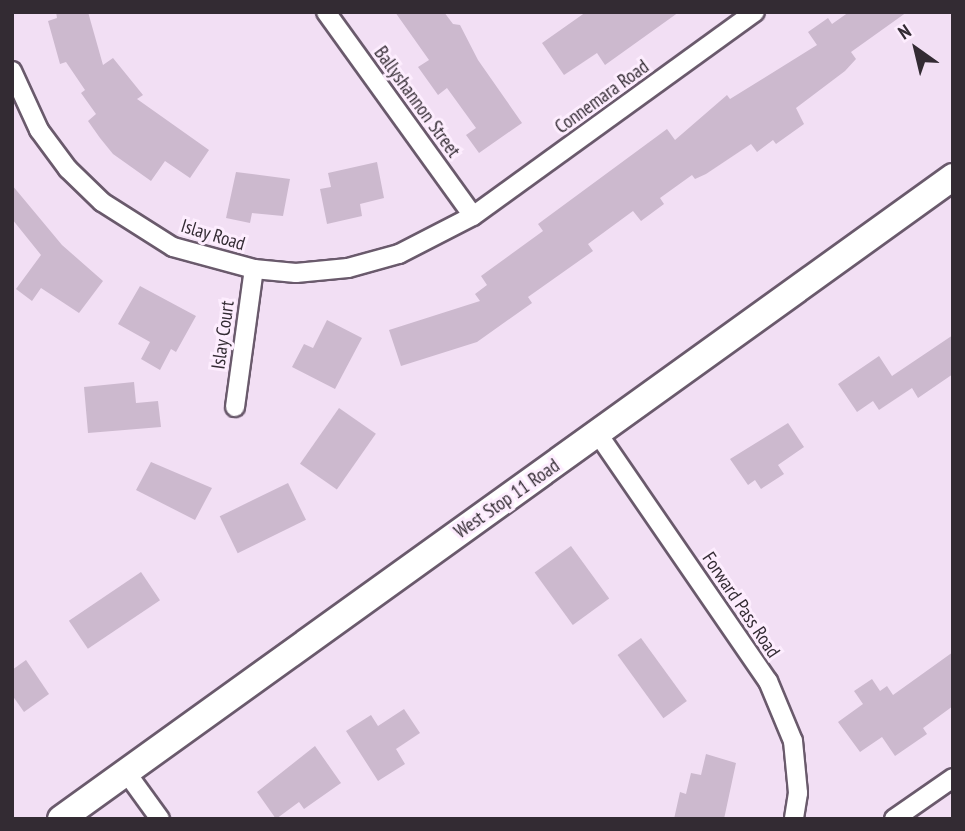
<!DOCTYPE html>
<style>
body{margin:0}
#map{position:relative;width:965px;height:831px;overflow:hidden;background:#f2dff4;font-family:"PT Sans Narrow",sans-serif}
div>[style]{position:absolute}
.building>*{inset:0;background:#ccb9ce;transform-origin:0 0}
.roads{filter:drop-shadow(2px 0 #6a5a6c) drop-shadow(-2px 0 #6a5a6c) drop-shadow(0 2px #6a5a6c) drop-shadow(0 -2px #6a5a6c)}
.minor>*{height:18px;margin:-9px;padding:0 9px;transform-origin:9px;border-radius:9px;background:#fff}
.secondary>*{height:26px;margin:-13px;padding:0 13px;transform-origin:13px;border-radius:13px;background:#fff}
span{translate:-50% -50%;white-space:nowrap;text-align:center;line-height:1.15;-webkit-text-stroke:6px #fdedfe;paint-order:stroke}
.street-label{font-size:19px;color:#332b33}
.frame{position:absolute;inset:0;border:14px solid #332b33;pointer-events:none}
.north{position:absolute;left:881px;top:14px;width:70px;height:70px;-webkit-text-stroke:5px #fdedfe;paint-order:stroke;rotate:326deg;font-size:19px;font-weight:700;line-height:28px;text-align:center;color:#332b33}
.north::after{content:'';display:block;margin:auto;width:24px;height:32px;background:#332b33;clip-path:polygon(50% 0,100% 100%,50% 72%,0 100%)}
</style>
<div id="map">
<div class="building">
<div style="clip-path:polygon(56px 12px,88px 12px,103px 65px,113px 58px,143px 95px,137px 99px,209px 150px,190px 178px,165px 161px,151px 181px,113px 154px,100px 138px,88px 121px,96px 114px,81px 93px,85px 90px,66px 62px,60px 64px,48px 21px,57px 18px)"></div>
<div style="clip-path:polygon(395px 12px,444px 12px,453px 24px,460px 25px,478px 60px,522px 123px,479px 153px,466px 135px,476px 128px,447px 88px,438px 95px,418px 67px,429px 60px)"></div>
<div style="clip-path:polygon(586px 12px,679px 12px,605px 65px,597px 53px,564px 75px,542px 43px)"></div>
<div style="clip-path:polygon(849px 12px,907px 12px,851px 52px,856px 59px,845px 71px,796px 108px,804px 124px,776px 144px,773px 140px,757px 152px,751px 144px,706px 174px,695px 179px,692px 175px,660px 198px,664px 204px,641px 221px,633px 211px,588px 244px,593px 251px,528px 297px,532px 303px,477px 342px,401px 366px,389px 330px,480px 301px,475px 294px,487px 285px,481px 276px,543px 231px,538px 224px,667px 129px,675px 140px,727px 95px,730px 99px,817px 45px,808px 32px,828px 18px,832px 24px)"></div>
<div style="clip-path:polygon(377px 162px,384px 198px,360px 204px,362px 216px,327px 224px,320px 189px,331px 187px,328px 173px)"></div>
<div style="clip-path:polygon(236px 172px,290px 179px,283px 216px,252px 213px,250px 223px,226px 218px)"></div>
<div style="clip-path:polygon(12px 185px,62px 245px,103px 281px,79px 313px,41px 288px,32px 301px,16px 289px,41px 255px,12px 219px)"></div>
<div style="clip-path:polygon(140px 286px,196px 316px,176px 352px,171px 349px,160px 370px,141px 359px,150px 342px,118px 324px)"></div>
<div style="clip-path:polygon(327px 320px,362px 338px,335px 389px,292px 367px,304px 344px,313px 348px)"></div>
<div style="clip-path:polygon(953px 335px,953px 374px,918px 398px,912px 388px,879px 410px,873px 401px,857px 412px,838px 384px,879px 356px,892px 376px)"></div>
<div style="clip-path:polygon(134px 382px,136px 403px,158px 401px,161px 427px,88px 433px,84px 387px)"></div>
<div style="left:339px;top:408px;width:45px;height:68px;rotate:35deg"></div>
<div style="clip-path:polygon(788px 423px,804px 447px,778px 465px,784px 474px,761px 489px,755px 480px,748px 485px,730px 459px)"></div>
<div style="clip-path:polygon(151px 462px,212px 488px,195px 520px,136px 490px)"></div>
<div style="left:288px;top:483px;width:41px;height:76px;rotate:64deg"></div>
<div style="left:571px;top:546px;width:65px;height:45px;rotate:54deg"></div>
<div style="left:141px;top:572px;width:34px;height:87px;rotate:56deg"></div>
<div style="left:641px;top:638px;width:78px;height:29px;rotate:54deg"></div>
<div style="clip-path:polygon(953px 652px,953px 706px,923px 728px,927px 734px,895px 756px,882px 737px,860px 752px,838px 722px,863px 704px,854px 691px,872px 679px,880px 691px,887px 686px,893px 695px)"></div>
<div style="clip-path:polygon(26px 660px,49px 694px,24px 712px,12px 695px,12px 670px)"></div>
<div style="clip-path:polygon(404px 709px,420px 733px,396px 749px,405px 764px,378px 781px,346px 731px,371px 715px,378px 726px)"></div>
<div style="clip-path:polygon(315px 746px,341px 783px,304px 809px,299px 802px,276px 819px,257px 792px)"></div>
<div style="clip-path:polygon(706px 754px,736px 763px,724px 819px,674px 819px,680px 792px,686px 794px,691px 773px,701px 775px)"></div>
</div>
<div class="roads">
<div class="minor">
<div style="left:326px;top:12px;width:251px;rotate:54.2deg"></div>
<div style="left:12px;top:71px;width:65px;rotate:65.4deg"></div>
<div style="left:39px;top:130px;width:49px;rotate:53.4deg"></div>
<div style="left:68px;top:169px;width:47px;rotate:44.1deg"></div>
<div style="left:102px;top:202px;width:84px;rotate:32.4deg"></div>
<div style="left:173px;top:247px;width:84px;rotate:15.2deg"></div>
<div style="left:254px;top:269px;width:42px;rotate:5.4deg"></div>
<div style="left:296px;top:273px;width:52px;rotate:-5.5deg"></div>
<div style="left:348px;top:268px;width:53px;rotate:-15.4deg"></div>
<div style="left:399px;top:254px;width:83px;rotate:-27.2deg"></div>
<div style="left:473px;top:216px;width:348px;rotate:-35.9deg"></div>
<div style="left:235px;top:407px;width:139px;rotate:-82.2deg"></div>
<div style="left:598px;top:434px;width:300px;rotate:55.5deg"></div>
<div style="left:768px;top:681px;width:65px;rotate:67.4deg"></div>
<div style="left:793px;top:741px;width:52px;rotate:84.5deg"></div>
<div style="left:798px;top:793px;width:26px;rotate:99deg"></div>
<div style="left:126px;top:772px;width:58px;rotate:54.1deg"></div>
<div style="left:894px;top:819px;width:72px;rotate:-34.8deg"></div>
</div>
<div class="secondary">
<div style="left:61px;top:819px;width:1099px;rotate:-35.74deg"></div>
</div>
</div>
<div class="street-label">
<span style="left:602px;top:97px;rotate:-36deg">Connemara Road</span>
<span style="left:417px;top:102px;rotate:54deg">Ballyshannon Street</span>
<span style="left:213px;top:235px;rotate:17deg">Islay Road</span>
<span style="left:223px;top:335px;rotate:-82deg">Islay Court</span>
<span style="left:507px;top:499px;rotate:-35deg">West Stop 11 Road</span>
<span style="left:741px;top:605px;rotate:56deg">Forward Pass Road</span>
</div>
<div class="frame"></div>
<div class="north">N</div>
</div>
